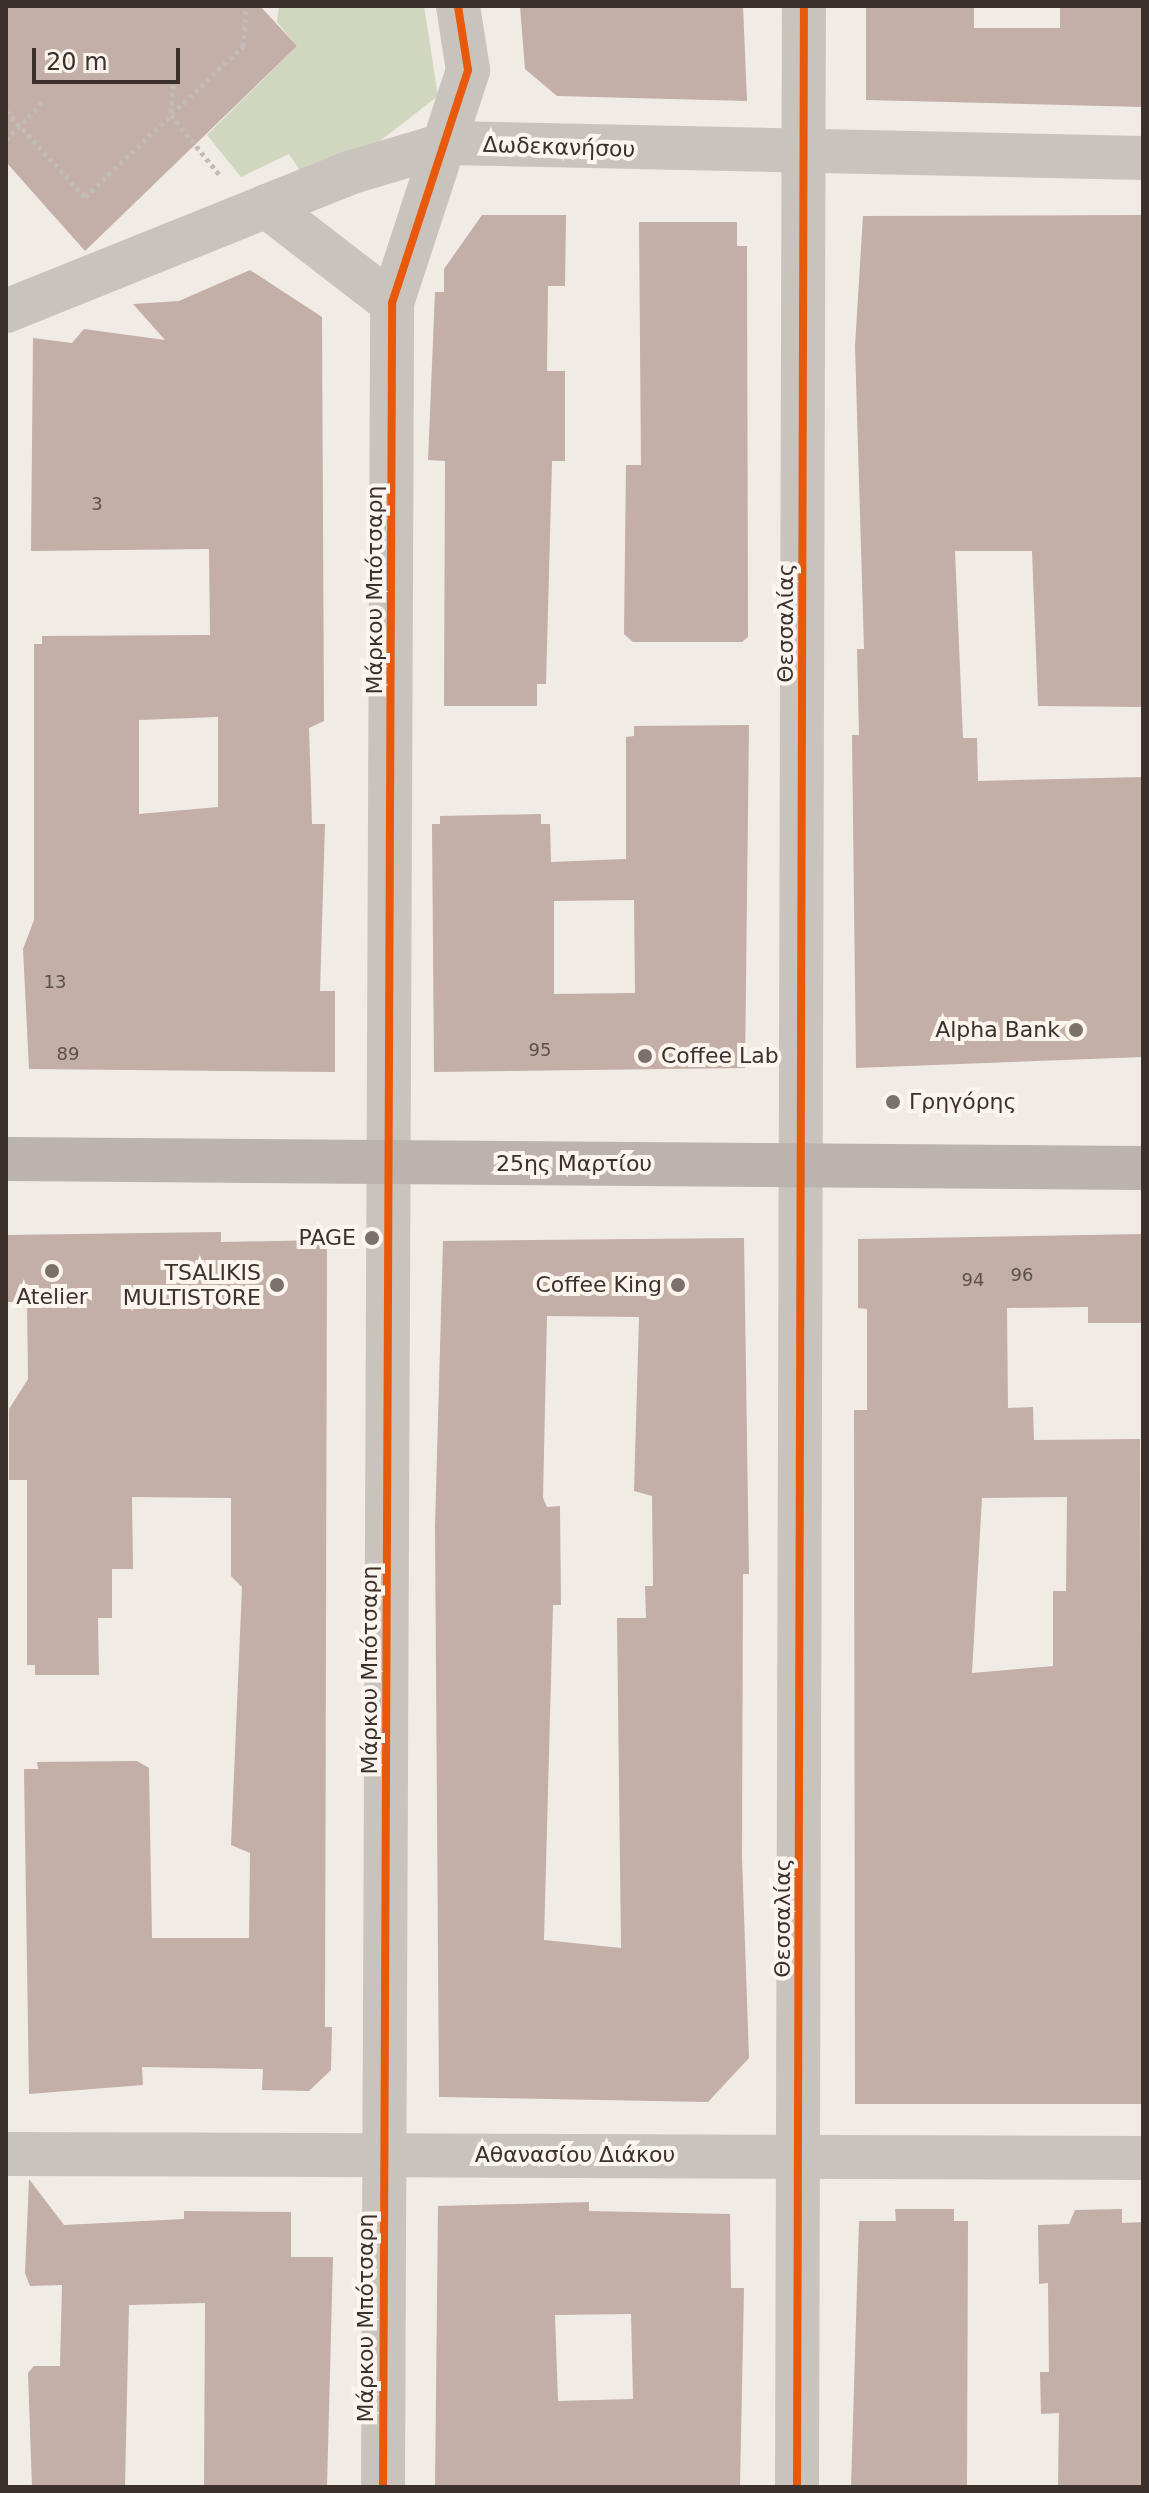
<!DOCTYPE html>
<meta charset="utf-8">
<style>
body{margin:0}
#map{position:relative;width:1149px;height:2493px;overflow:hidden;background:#f0ebe5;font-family:"DejaVu Sans",sans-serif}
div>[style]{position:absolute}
.green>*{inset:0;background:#d1d6bf}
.building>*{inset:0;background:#c3afa7}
.path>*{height:5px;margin-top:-2.5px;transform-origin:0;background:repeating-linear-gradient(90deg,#c2bbb6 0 4px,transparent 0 8px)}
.street>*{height:44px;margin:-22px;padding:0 22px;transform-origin:22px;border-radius:22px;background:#c9c3be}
.secondary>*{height:44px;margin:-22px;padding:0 22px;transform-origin:22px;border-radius:22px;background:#bab3ae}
.cycleway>*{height:8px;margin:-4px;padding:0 4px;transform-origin:4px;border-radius:4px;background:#e8590c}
.dots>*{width:22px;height:22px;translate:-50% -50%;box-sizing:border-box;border:4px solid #fbf5ee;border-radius:50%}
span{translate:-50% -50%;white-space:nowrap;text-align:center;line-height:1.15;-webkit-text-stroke:8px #fbf5ee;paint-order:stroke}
.number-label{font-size:18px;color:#5d504a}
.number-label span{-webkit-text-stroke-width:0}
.street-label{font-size:22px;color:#3b302b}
.poi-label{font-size:22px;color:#3b302b}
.right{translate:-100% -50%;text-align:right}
.left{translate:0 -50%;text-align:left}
.frame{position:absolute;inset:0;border:8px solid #3b302b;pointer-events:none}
.scale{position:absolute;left:32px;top:48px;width:148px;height:36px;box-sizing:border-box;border:4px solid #3b302b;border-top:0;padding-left:10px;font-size:24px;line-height:28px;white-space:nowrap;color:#3b302b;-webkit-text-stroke:6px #fbf5ee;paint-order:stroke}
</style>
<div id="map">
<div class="green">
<div style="clip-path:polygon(279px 6px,424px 6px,438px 96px,380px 141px,303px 175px,289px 154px,241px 177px,207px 135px,297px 46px,277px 22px)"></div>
</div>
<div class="building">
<div style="clip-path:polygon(6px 6px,260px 6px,297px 46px,85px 251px,6px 162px)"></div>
<div style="clip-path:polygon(520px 6px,743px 6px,747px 101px,557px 96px,525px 69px)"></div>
<div style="clip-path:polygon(866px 6px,974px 6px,974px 28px,1060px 28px,1060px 6px,1143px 6px,1143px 107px,866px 100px)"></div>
<div style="clip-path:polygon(482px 215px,566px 215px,565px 286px,548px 286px,547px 371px,565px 371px,565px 461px,552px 461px,546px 684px,537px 684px,537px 706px,444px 706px,445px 461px,428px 460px,435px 292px,444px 292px,444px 269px)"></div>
<div style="clip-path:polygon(1143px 215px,1143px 707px,1038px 706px,1032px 551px,955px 551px,963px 738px,977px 738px,978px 781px,1143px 777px,1143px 1057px,856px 1068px,852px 735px,859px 735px,857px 649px,864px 649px,855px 346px,863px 216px)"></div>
<div style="clip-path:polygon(639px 222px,737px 222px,737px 246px,747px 246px,748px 637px,742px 642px,633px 642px,624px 634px,626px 465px,641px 465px)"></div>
<div style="clip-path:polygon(evenodd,250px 270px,322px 317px,324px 721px,309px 728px,312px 824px,325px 824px,320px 991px,335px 991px,335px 1072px,29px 1069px,23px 949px,34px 920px,34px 644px,42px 644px,42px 636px,210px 635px,209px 549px,31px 551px,33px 338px,72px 343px,84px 329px,165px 340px,133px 304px,179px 301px,250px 270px,218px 717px,218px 807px,139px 814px,139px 720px,218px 717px)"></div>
<div style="clip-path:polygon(evenodd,749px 725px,745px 1068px,434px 1072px,432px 824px,440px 824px,440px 816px,541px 814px,541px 824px,550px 824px,551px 862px,626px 859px,626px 737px,634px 736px,634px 726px,749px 725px,634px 900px,635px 993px,554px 994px,554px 901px,634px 900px)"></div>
<div style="clip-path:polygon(221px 1232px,221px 1242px,327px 1240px,325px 2027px,332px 2027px,331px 2070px,309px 2091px,262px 2090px,263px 2069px,142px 2067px,143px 2085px,29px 2094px,24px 1769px,38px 1769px,37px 1762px,137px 1761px,149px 1768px,152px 1938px,249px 1938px,250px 1853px,231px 1845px,242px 1587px,231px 1576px,231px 1498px,132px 1497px,133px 1569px,112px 1569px,112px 1618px,98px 1618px,99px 1675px,35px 1675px,35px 1665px,27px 1665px,27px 1480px,9px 1480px,9px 1409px,28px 1379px,27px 1302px,6px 1302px,6px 1235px)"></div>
<div style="clip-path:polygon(evenodd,1143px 1234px,1143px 1323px,1088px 1323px,1088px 1307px,1007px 1308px,1008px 1408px,1033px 1407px,1034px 1440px,1140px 1439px,1143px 2104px,855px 2104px,854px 1410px,867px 1410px,867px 1309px,858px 1308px,858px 1239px,1143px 1234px,1067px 1497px,1066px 1591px,1053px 1591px,1053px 1666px,972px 1673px,982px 1498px,1067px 1497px)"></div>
<div style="clip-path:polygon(evenodd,744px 1238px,749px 1574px,743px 1574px,742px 1858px,749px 2058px,708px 2102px,439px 2097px,435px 1526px,443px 1241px,744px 1238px,547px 1316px,639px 1317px,634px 1491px,652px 1496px,653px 1586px,645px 1586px,646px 1618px,617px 1618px,621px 1948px,544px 1940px,553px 1605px,561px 1605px,560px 1506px,547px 1507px,543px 1498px,547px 1316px)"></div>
<div style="clip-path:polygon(29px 2179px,64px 2225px,184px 2219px,184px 2211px,291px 2212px,291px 2257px,333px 2257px,327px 2487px,204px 2487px,205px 2303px,129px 2305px,125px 2487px,32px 2487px,28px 2373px,34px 2366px,60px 2366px,62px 2285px,30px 2286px,25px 2273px)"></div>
<div style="clip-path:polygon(evenodd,589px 2202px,589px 2211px,730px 2214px,731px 2288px,744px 2288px,740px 2487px,435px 2487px,438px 2206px,589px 2202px,631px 2314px,633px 2399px,558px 2401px,555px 2315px,631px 2314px)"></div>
<div style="clip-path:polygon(895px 2209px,954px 2209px,954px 2221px,968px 2221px,967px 2487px,851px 2487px,859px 2221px,896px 2221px)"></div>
<div style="clip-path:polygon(1122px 2209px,1122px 2223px,1143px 2222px,1143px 2487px,1058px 2487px,1059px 2413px,1041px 2414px,1040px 2372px,1049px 2372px,1048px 2283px,1039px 2284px,1038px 2225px,1069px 2224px,1075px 2210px)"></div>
</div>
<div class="path">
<div style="left:173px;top:85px;width:30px;rotate:94deg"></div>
<div style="left:171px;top:115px;width:76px;rotate:50.9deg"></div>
<div style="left:6px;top:111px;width:117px;rotate:47.4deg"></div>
<div style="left:85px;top:197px;width:219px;rotate:-43.7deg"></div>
<div style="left:243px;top:46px;width:40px;rotate:-85.7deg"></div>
<div style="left:6px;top:140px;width:53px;rotate:-45.8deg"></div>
</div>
<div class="street">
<div style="left:266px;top:206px;width:159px;rotate:37.6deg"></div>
<div style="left:6px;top:311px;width:370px;rotate:-21.9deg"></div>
<div style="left:349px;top:173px;width:105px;rotate:-16.5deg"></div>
<div style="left:450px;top:143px;width:693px;rotate:1.24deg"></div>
<div style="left:6px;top:2154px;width:1137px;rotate:0.2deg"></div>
<div style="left:383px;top:2487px;width:2184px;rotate:-89.76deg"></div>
<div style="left:392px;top:303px;width:245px;rotate:-71.9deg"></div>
<div style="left:468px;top:70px;width:65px;rotate:-98.9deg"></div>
<div style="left:797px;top:2487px;width:2481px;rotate:-89.84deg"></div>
</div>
<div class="secondary">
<div style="left:6px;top:1159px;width:1137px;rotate:0.45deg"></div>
</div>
<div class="cycleway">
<div style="left:383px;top:2487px;width:2184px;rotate:-89.76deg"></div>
<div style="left:392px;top:303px;width:245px;rotate:-71.9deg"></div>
<div style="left:468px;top:70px;width:65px;rotate:-98.9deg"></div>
<div style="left:797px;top:2487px;width:2481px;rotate:-89.84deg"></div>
</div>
<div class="dots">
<div style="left:1076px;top:1030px;background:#7a716c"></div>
<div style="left:645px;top:1056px;background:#7a716c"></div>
<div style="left:893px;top:1102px;background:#7a716c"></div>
<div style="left:372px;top:1238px;background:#7a716c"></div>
<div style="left:52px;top:1271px;background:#7a716c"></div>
<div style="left:277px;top:1285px;background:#7a716c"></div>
<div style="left:678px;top:1285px;background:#7a716c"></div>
</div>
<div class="number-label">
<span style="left:97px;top:504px">3</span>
<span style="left:55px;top:982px">13</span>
<span style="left:540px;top:1050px">95</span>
<span style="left:68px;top:1054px">89</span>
<span style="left:1022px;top:1275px">96</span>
<span style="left:973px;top:1280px">94</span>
</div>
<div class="street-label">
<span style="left:559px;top:147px;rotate:2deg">Δωδεκανήσου</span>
<span style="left:375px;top:590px;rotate:-90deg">Μάρκου Μπότσαρη</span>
<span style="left:786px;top:623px;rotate:-90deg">Θεσσαλίας</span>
<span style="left:574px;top:1164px">25ης Μαρτίου</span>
<span style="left:370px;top:1670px;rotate:-90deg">Μάρκου Μπότσαρη</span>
<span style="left:783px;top:1918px;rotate:-90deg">Θεσσαλίας</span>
<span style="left:575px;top:2155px">Αθανασίου Διάκου</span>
<span style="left:366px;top:2318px;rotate:-90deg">Μάρκου Μπότσαρη</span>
</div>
<div class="poi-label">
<span class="right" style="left:1060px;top:1030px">Alpha Bank</span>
<span class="left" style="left:661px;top:1056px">Coffee Lab</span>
<span class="left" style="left:909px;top:1102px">Γρηγόρης</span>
<span class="right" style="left:356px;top:1238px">PAGE</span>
<span class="right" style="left:261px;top:1285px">TSALIKIS<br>MULTISTORE</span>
<span class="right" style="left:662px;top:1285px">Coffee King</span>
<span style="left:52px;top:1297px">Atelier</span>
</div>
<div class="frame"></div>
<div class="scale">20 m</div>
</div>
